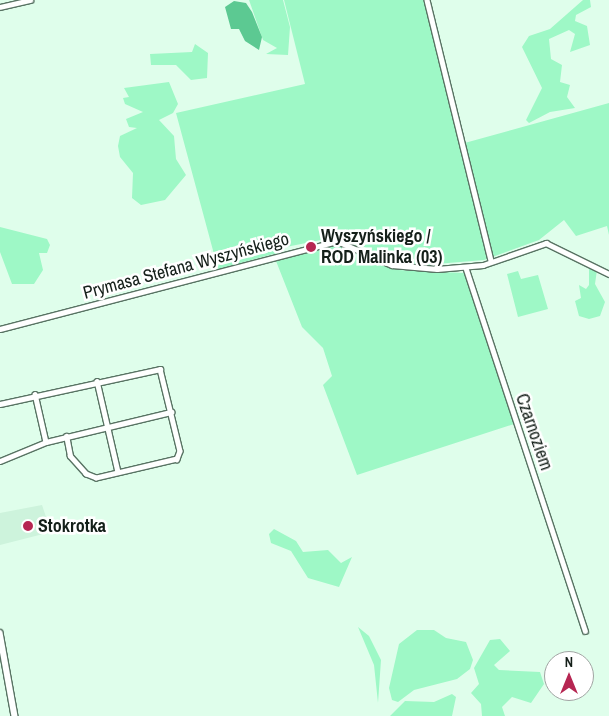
<!DOCTYPE html>
<meta charset="utf-8">
<style>
body{margin:0}
#map{position:relative;width:609px;height:716px;overflow:hidden;background:#dffeeb;font-family:"Archivo Narrow",sans-serif}
div>[style]{position:absolute}
.built>*{inset:0;background:#cdf3dc}
.green>*{inset:0;background:#9ef8c6}
.water>*{inset:0;background:#5cc992}
.roads{filter:drop-shadow(1px 0 #587363) drop-shadow(-1px 0 #587363) drop-shadow(0 1px #587363) drop-shadow(0 -1px #587363)}
.minor>*{height:4.5px;margin:-2.25px;padding:0 2.25px;transform-origin:2.25px;border-radius:2.25px;background:#fff}
.major>*{height:5.5px;margin:-2.75px;padding:0 2.75px;transform-origin:2.75px;border-radius:2.75px;background:#fff}
.dots>*{width:14px;height:14px;translate:-50% -50%;box-sizing:border-box;border:2px solid #fff;border-radius:50%}
span{translate:-50% -50%;white-space:nowrap;text-align:center;line-height:1.15;-webkit-text-stroke:5px #fff;paint-order:stroke}
.poi-label{font-size:18px;color:#141f19;font-weight:700}
.left{translate:0 -50%;text-align:left}
.street-label{font-size:18px;color:#141f19}
.north{position:absolute;left:544px;top:651px;width:50px;height:50px;box-sizing:border-box;background:#fff;border:1px solid #a1a5a3;border-radius:50%;rotate:0deg;font-size:14px;font-weight:700;line-height:20px;text-align:center;color:#141f19}
.north::after{content:'';display:block;margin:auto;width:18px;height:22px;background:#b62652;clip-path:polygon(50% 0,100% 100%,50% 72%,0 100%)}
</style>
<div id="map">
<div class="built">
<div style="clip-path:polygon(42px 505px,51px 532px,0 545px,0 513px)"></div>
</div>
<div class="green">
<div style="clip-path:polygon(249px 0,283px 0,290px 27px,288px 55px,266px 54px,277px 48px,263px 40px)"></div>
<div style="clip-path:polygon(284px 0,425px 0,461px 144px,609px 103px,609px 235px,607px 226px,576px 236px,564px 220px,539px 240px,484px 260px,424px 265px,394px 263px,355px 242px,331px 238px,276px 249px,277px 253px,218px 269px,176px 113px,305px 84px)"></div>
<div style="clip-path:polygon(583px 0,590px 0,591px 7px,576px 15px,575px 21px,587px 26px,590px 45px,570px 52px,575px 34px,569px 30px,549px 39px,551px 59px,562px 65px,560px 82px,570px 85px,567px 97px,575px 108px,550px 112px,529px 123px,526px 120px,542px 88px,522px 47px,529px 36px,550px 29px)"></div>
<div style="clip-path:polygon(195px 44px,208px 53px,207px 78px,191px 80px,176px 65px,151px 65px,150px 54px,192px 52px)"></div>
<div style="clip-path:polygon(169px 82px,178px 104px,173px 113px,159px 120px,174px 136px,176px 159px,186px 175px,165px 200px,141px 205px,132px 198px,133px 173px,120px 157px,118px 146px,120px 136px,137px 128px,129px 127px,126px 119px,143px 112px,125px 104px,123px 98px,129px 97px,124px 88px)"></div>
<div style="clip-path:polygon(0 227px,47px 239px,50px 245px,47px 253px,39px 253px,43px 270px,34px 284px,12px 284px,0 252px)"></div>
<div style="clip-path:polygon(343px 245px,398px 270px,464px 273px,514px 424px,357px 475px,323px 385px,332px 376px,323px 348px,302px 327px,276px 261px,325px 246px)"></div>
<div style="clip-path:polygon(589px 266px,597px 270px,595px 284px,605px 302px,600px 316px,589px 319px,579px 316px,575px 301px,581px 298px,579px 285px,586px 289px,589px 285px)"></div>
<div style="clip-path:polygon(518px 271px,521px 279px,538px 275px,548px 309px,518px 317px,507px 274px)"></div>
<div style="clip-path:polygon(274px 529px,296px 541px,303px 552px,328px 550px,341px 563px,352px 557px,339px 587px,308px 578px,291px 551px,271px 543px,269px 534px)"></div>
<div style="clip-path:polygon(358px 627px,369px 636px,381px 660px,378px 703px,374px 665px)"></div>
<div style="clip-path:polygon(417px 630px,434px 630px,446px 638px,466px 642px,473px 660px,470px 669px,457px 679px,414px 690px,398px 702px,392px 700px,389px 688px,399px 644px)"></div>
<div style="clip-path:polygon(500px 639px,510px 651px,494px 665px,499px 670px,540px 672px,544px 684px,531px 703px,512px 697px,502px 707px,505px 716px,482px 716px,481px 704px,471px 693px,479px 684px,474px 668px,490px 640px)"></div>
<div style="clip-path:polygon(452px 694px,456px 697px,452px 716px,390px 716px,405px 701px,434px 702px)"></div>
</div>
<div class="water">
<div style="clip-path:polygon(234px 1px,246px 3px,252px 12px,262px 37px,259px 50px,245px 41px,239px 29px,231px 29px,225px 7px)"></div>
</div>
<div class="roads">
<div class="minor">
<div style="left:427px;top:0;width:269px;rotate:76.2deg"></div>
<div style="left:0;top:7px;width:31px;rotate:-13deg"></div>
<div style="left:466px;top:268px;width:382px;rotate:71.8deg"></div>
<div style="left:0;top:329px;width:348px;rotate:-14.6deg"></div>
<div style="left:337px;top:241px;width:60px;rotate:23.6deg"></div>
<div style="left:392px;top:265px;width:45px;rotate:5.1deg"></div>
<div style="left:437px;top:269px;width:46px;rotate:-5deg"></div>
<div style="left:483px;top:265px;width:67px;rotate:-19.2deg"></div>
<div style="left:546px;top:243px;width:70px;rotate:26.2deg"></div>
<div style="left:97px;top:381px;width:93px;rotate:77deg"></div>
<div style="left:35px;top:394px;width:49px;rotate:77.1deg"></div>
<div style="left:0;top:404px;width:164px;rotate:-12.3deg"></div>
<div style="left:160px;top:369px;width:84px;rotate:76.3deg"></div>
<div style="left:180px;top:451px;width:9px;rotate:111deg"></div>
<div style="left:177px;top:459px;width:83px;rotate:166.8deg"></div>
<div style="left:96px;top:478px;width:11px;rotate:-158deg"></div>
<div style="left:86px;top:474px;width:24px;rotate:-132deg"></div>
<div style="left:70px;top:456px;width:20px;rotate:-101deg"></div>
<div style="left:0;top:461px;width:50px;rotate:-22.4deg"></div>
<div style="left:46px;top:442px;width:129px;rotate:-13.5deg"></div>
</div>
<div class="major">
<div style="left:0;top:633px;width:84px;rotate:79.8deg"></div>
</div>
</div>
<div class="dots">
<div style="left:311px;top:247px;background:#b62652"></div>
<div style="left:28px;top:526px;background:#b62652"></div>
</div>
<div class="poi-label">
<span class="left" style="left:321px;top:247px">Wyszyńskiego /<br>ROD Malinka (03)</span>
<span class="left" style="left:38px;top:526px">Stokrotka</span>
</div>
<div class="street-label">
<span style="left:186px;top:266px;rotate:-15deg">Prymasa Stefana Wyszyńskiego</span>
<span style="left:534px;top:432px;rotate:71deg">Czarnoziem</span>
</div>
<div class="north">N</div>
</div>
